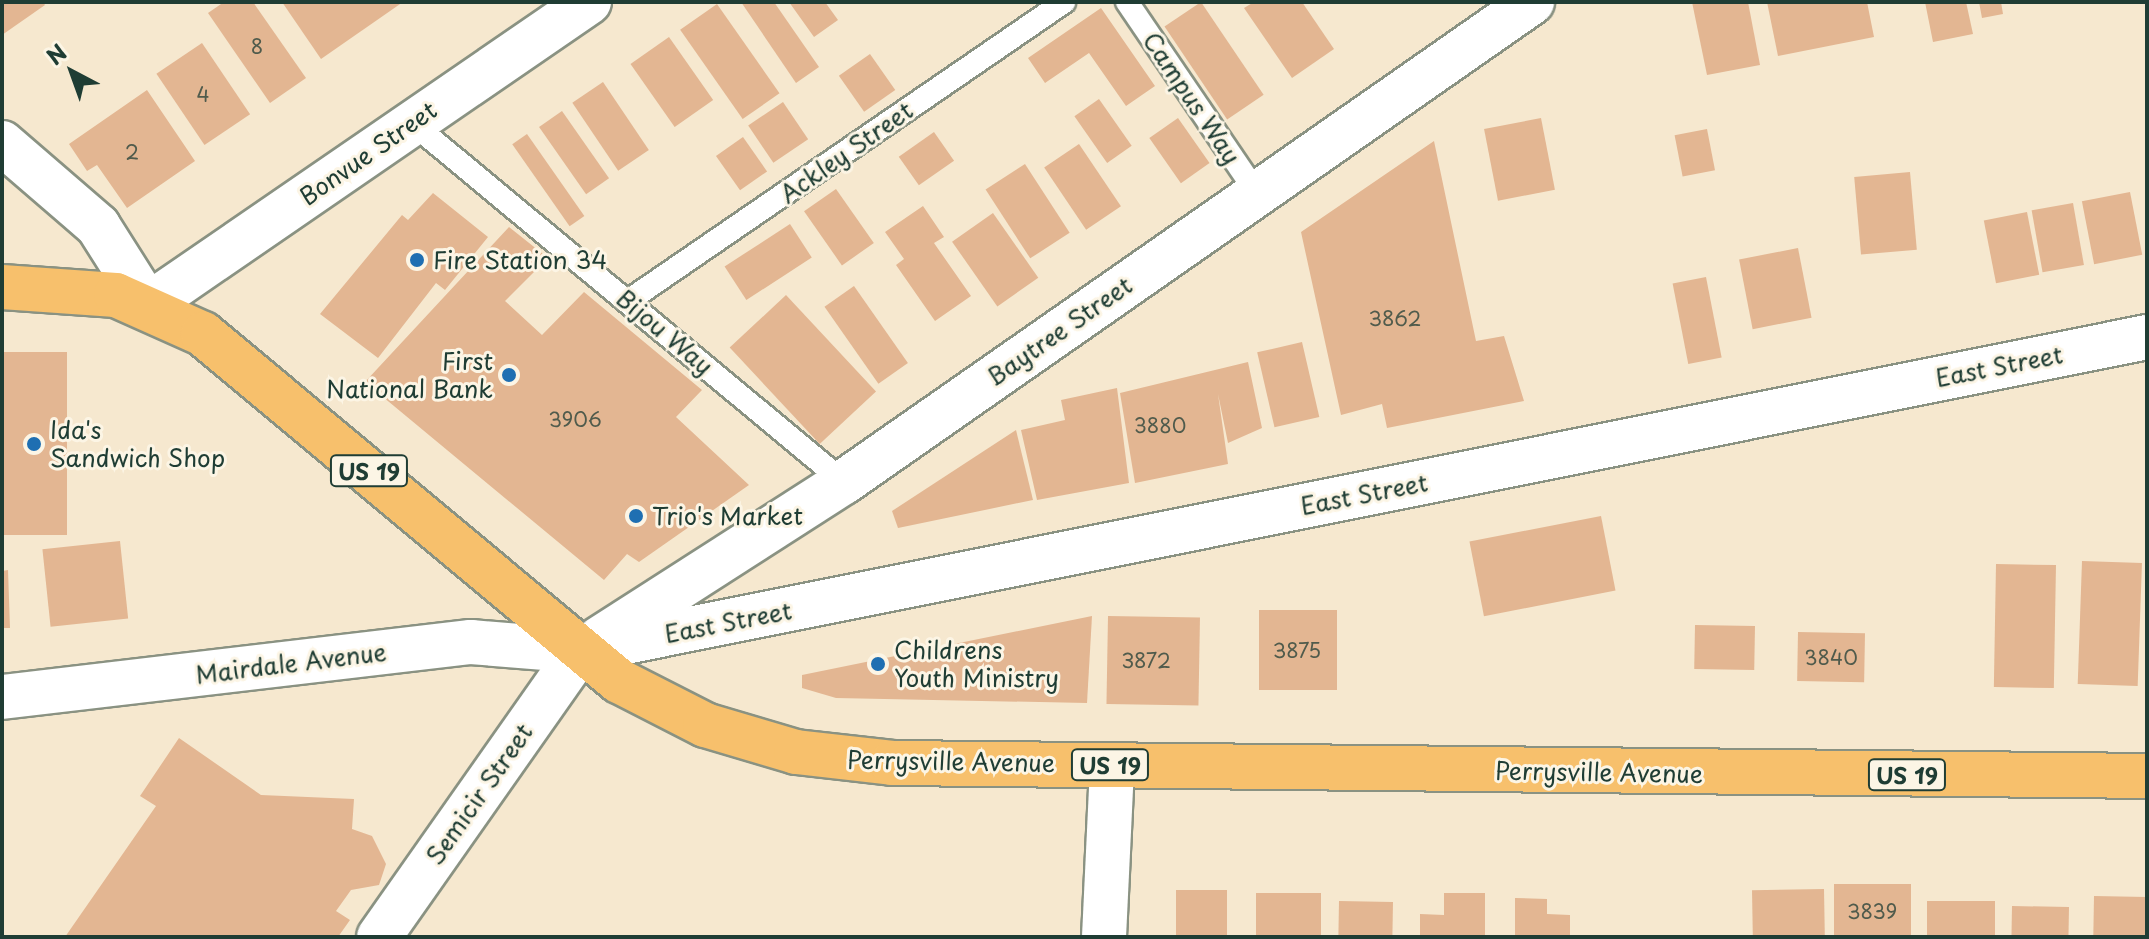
<!DOCTYPE html>
<style>
body{margin:0}
#map{position:relative;width:2149px;height:939px;overflow:hidden;background:#f6e8cf;font-family:"Playpen Sans",sans-serif}
div>[style]{position:absolute}
.building>*{inset:0;background:#e3b692;transform-origin:0 0}
.roads{filter:drop-shadow(2px 0 #8a9282) drop-shadow(-2px 0 #8a9282) drop-shadow(0 2px #8a9282) drop-shadow(0 -2px #8a9282)}
.service>*{height:22px;margin:-11px;padding:0 11px;transform-origin:11px;border-radius:11px;background:#fff}
.minor>*{height:44px;margin:-22px;padding:0 22px;transform-origin:22px;border-radius:22px;background:#fff}
.tertiary>*{height:44px;margin:-22px;padding:0 22px;transform-origin:22px;border-radius:22px;background:#fff}
.primary>*{height:44px;margin:-22px;padding:0 22px;transform-origin:22px;border-radius:22px;background:#f7c06c}
.dots>*{width:22px;height:22px;translate:-50% -50%;box-sizing:border-box;border:4px solid #fcf5e5;border-radius:50%}
span{translate:-50% -50%;white-space:nowrap;text-align:center;line-height:1.15;-webkit-text-stroke:6px #fcf5e5;paint-order:stroke}
.number-label{font-size:20px;color:#505b4c}
.number-label span{-webkit-text-stroke-width:0}
.shield-label span{padding:2px 6px;background:#fcf5e5;border:2px solid;border-radius:6px;-webkit-text-stroke-width:0}
.shield-label{font-size:22px;color:#1f3d34;font-weight:700}
.street-label{font-size:24px;color:#1f3d34}
.poi-label{font-size:24px;color:#1f3d34}
.left{translate:0 -50%;text-align:left}
.right{translate:-100% -50%;text-align:right}
.frame{position:absolute;inset:0;border:4px solid #1f3d34;pointer-events:none}
.north{position:absolute;left:32px;top:32px;width:80px;height:80px;-webkit-text-stroke:6px #fcf5e5;paint-order:stroke;rotate:319deg;font-size:22px;font-weight:700;line-height:32px;text-align:center;color:#1f3d34}
.north::after{content:'';display:block;margin:auto;width:28px;height:36px;background:#1f3d34;clip-path:polygon(50% 0,100% 100%,50% 72%,0 100%)}
</style>
<div id="map">
<div class="building">
<div style="clip-path:polygon(2px 2px,43px 2px,45px 5px,2px 35px)"></div>
<div style="clip-path:polygon(224px 2px,253px 2px,306px 78px,270px 103px,208px 13px)"></div>
<div style="clip-path:polygon(282px 2px,403px 2px,321px 59px)"></div>
<div style="clip-path:polygon(741px 2px,774px 2px,819px 67px,796px 83px)"></div>
<div style="clip-path:polygon(789px 2px,825px 2px,838px 20px,814px 37px)"></div>
<div style="left:1201px;top:2px;width:112px;height:44px;rotate:56deg"></div>
<div style="clip-path:polygon(1254px 2px,1302px 2px,1334px 49px,1292px 78px,1244px 8px)"></div>
<div style="clip-path:polygon(1692px 2px,1748px 2px,1760px 65px,1707px 75px)"></div>
<div style="clip-path:polygon(1767px 2px,1867px 2px,1874px 37px,1778px 56px)"></div>
<div style="clip-path:polygon(1925px 2px,1966px 2px,1973px 34px,1933px 42px)"></div>
<div style="clip-path:polygon(1979px 2px,2001px 2px,2003px 14px,1982px 18px)"></div>
<div style="left:717px;top:4px;width:109px;height:45px;rotate:55deg"></div>
<div style="clip-path:polygon(1101px 8px,1155px 86px,1126px 106px,1089px 53px,1045px 83px,1028px 58px)"></div>
<div style="left:669px;top:37px;width:77px;height:47px;rotate:55deg"></div>
<div style="left:202px;top:43px;width:86px;height:55px;rotate:56deg"></div>
<div style="left:870px;top:54px;width:44px;height:38px;rotate:55deg"></div>
<div style="left:603px;top:82px;width:82px;height:37px;rotate:56deg"></div>
<div style="clip-path:polygon(147px 90px,195px 161px,127px 208px,97px 165px,87px 171px,69px 144px)"></div>
<div style="left:1099px;top:99px;width:57px;height:30px;rotate:55deg"></div>
<div style="left:783px;top:102px;width:45px;height:42px;rotate:56deg"></div>
<div style="left:562px;top:111px;width:82px;height:28px;rotate:55deg"></div>
<div style="left:1178px;top:118px;width:55px;height:35px;rotate:55deg"></div>
<div style="left:1541px;top:118px;width:73px;height:58px;rotate:79deg"></div>
<div style="left:1707px;top:129px;width:42px;height:33px;rotate:79deg"></div>
<div style="left:934px;top:132px;width:35px;height:43px;rotate:55deg"></div>
<div style="left:527px;top:134px;width:100px;height:18px;rotate:55deg"></div>
<div style="left:743px;top:137px;width:42px;height:33px;rotate:55deg"></div>
<div style="clip-path:polygon(1434px 141px,1476px 341px,1504px 336px,1524px 401px,1387px 428px,1382px 404px,1341px 415px,1301px 232px)"></div>
<div style="left:1079px;top:144px;width:75px;height:42px;rotate:56deg"></div>
<div style="left:1025px;top:164px;width:82px;height:47px;rotate:57deg"></div>
<div style="left:1910px;top:172px;width:78px;height:56px;rotate:85deg"></div>
<div style="left:836px;top:189px;width:66px;height:39px;rotate:55deg"></div>
<div style="left:2130px;top:192px;width:64px;height:49px;rotate:79deg"></div>
<div style="clip-path:polygon(433px 193px,488px 237px,445px 290px,436px 283px,378px 358px,320px 314px,402px 215px,408px 220px)"></div>
<div style="left:2073px;top:203px;width:63px;height:42px;rotate:80deg"></div>
<div style="clip-path:polygon(923px 206px,944px 237px,934px 243px,971px 296px,935px 321px,896px 265px,904px 259px,885px 232px)"></div>
<div style="left:2027px;top:212px;width:64px;height:44px;rotate:79deg"></div>
<div style="left:993px;top:213px;width:79px;height:50px;rotate:55deg"></div>
<div style="left:790px;top:224px;width:40px;height:78px;rotate:57deg"></div>
<div style="clip-path:polygon(509px 227px,548px 258px,505px 301px,542px 335px,584px 292px,702px 390px,676px 417px,749px 485px,639px 562px,627px 554px,604px 580px,365px 382px)"></div>
<div style="left:1798px;top:248px;width:71px;height:60px;rotate:79deg"></div>
<div style="left:1706px;top:277px;width:82px;height:34px;rotate:79deg"></div>
<div style="left:854px;top:286px;width:94px;height:36px;rotate:55deg"></div>
<div style="left:786px;top:295px;width:132px;height:77px;rotate:47deg"></div>
<div style="left:1302px;top:342px;width:77px;height:46px;rotate:77deg"></div>
<div style="left:2px;top:352px;width:65px;height:183px"></div>
<div style="clip-path:polygon(1248px 362px,1262px 428px,1228px 443px,1218px 394px,1228px 464px,1135px 483px,1120px 393px)"></div>
<div style="clip-path:polygon(1117px 388px,1129px 483px,1037px 500px,1021px 430px,1065px 420px,1061px 400px)"></div>
<div style="clip-path:polygon(1016px 430px,1033px 500px,898px 528px,892px 511px)"></div>
<div style="left:1601px;top:516px;width:76px;height:134px;rotate:79deg"></div>
<div style="left:120px;top:541px;width:78px;height:78px;rotate:84deg"></div>
<div style="left:2082px;top:561px;width:60px;height:123px;rotate:2deg"></div>
<div style="left:1996px;top:564px;width:60px;height:123px;rotate:1deg"></div>
<div style="clip-path:polygon(8px 570px,10px 628px,2px 628px,2px 571px)"></div>
<div style="left:1259px;top:610px;width:78px;height:80px"></div>
<div style="clip-path:polygon(1092px 616px,1087px 703px,836px 698px,802px 688px,802px 675px)"></div>
<div style="left:1108px;top:616px;width:92px;height:88px;rotate:1deg"></div>
<div style="left:1695px;top:625px;width:60px;height:44px;rotate:1deg"></div>
<div style="left:1798px;top:632px;width:67px;height:49px;rotate:1deg"></div>
<div style="clip-path:polygon(179px 738px,261px 795px,354px 799px,352px 829px,372px 836px,386px 864px,379px 885px,351px 890px,336px 911px,350px 920px,338px 937px,65px 937px,156px 806px,140px 796px)"></div>
<div style="left:1834px;top:884px;width:77px;height:53px"></div>
<div style="left:1824px;top:889px;width:48px;height:72px;rotate:89deg"></div>
<div style="left:1176px;top:890px;width:51px;height:47px"></div>
<div style="left:1256px;top:893px;width:65px;height:44px"></div>
<div style="clip-path:polygon(1444px 893px,1485px 893px,1485px 937px,1420px 937px,1420px 914px,1444px 915px)"></div>
<div style="left:2094px;top:896px;width:53px;height:41px;rotate:1deg"></div>
<div style="clip-path:polygon(1515px 898px,1547px 899px,1547px 914px,1570px 915px,1570px 937px,1515px 937px)"></div>
<div style="left:1339px;top:901px;width:54px;height:36px;rotate:1deg"></div>
<div style="left:1927px;top:901px;width:68px;height:36px"></div>
<div style="left:2012px;top:906px;width:57px;height:31px;rotate:1deg"></div>
</div>
<div class="roads">
<div class="service">
<div style="left:1127px;top:2px;width:231px;rotate:55.8deg"></div>
<div style="left:412px;top:123px;width:562px;rotate:39.73deg"></div>
<div style="left:628px;top:301px;width:529px;rotate:-34.44deg"></div>
</div>
<div class="minor">
<div style="left:2px;top:143px;width:127px;rotate:40.8deg"></div>
<div style="left:98px;top:226px;width:93px;rotate:57.7deg"></div>
<div style="left:148px;top:305px;width:535px;rotate:-34.49deg"></div>
<div style="left:379px;top:937px;width:350px;rotate:-54.9deg"></div>
<div style="left:1104px;top:937px;width:172px;rotate:-87.3deg"></div>
</div>
<div class="tertiary">
<div style="left:599px;top:639px;width:291px;rotate:-32.7deg"></div>
<div style="left:844px;top:482px;width:839px;rotate:-34.9deg"></div>
<div style="left:2px;top:697px;width:472px;rotate:-6.7deg"></div>
<div style="left:471px;top:642px;width:109px;rotate:4.7deg"></div>
<div style="left:580px;top:651px;width:1598px;rotate:-11.33deg"></div>
</div>
<div class="primary">
<div style="left:2px;top:287px;width:114px;rotate:4deg"></div>
<div style="left:116px;top:295px;width:95px;rotate:24.1deg"></div>
<div style="left:203px;top:334px;width:542px;rotate:39.83deg"></div>
<div style="left:619px;top:681px;width:97px;rotate:27.1deg"></div>
<div style="left:705px;top:725px;width:95px;rotate:16.5deg"></div>
<div style="left:796px;top:752px;width:97px;rotate:6.5deg"></div>
<div style="left:892px;top:763px;width:1255px;rotate:0.59deg"></div>
</div>
</div>
<div class="dots">
<div style="left:417px;top:260px;background:#1f6fb2"></div>
<div style="left:509px;top:375px;background:#1f6fb2"></div>
<div style="left:34px;top:444px;background:#1f6fb2"></div>
<div style="left:636px;top:516px;background:#1f6fb2"></div>
<div style="left:878px;top:664px;background:#1f6fb2"></div>
</div>
<div class="number-label">
<span style="left:257px;top:46px">8</span>
<span style="left:203px;top:94px">4</span>
<span style="left:132px;top:152px">2</span>
<span style="left:1395px;top:318px">3862</span>
<span style="left:575px;top:419px">3906</span>
<span style="left:1160px;top:425px">3880</span>
<span style="left:1297px;top:650px">3875</span>
<span style="left:1831px;top:657px">3840</span>
<span style="left:1146px;top:660px">3872</span>
<span style="left:1872px;top:911px">3839</span>
</div>
<div class="shield-label">
<span style="left:369px;top:471px">US 19</span>
<span style="left:1110px;top:765px">US 19</span>
<span style="left:1907px;top:775px">US 19</span>
</div>
<div class="street-label">
<span style="left:1192px;top:98px;rotate:56deg">Campus Way</span>
<span style="left:846px;top:152px;rotate:-35deg">Ackley Street</span>
<span style="left:368px;top:153px;rotate:-35deg">Bonvue Street</span>
<span style="left:1059px;top:331px;rotate:-35deg">Baytree Street</span>
<span style="left:665px;top:332px;rotate:40deg">Bijou Way</span>
<span style="left:1999px;top:366px;rotate:-11deg">East Street</span>
<span style="left:1364px;top:494px;rotate:-11deg">East Street</span>
<span style="left:728px;top:622px;rotate:-11deg">East Street</span>
<span style="left:291px;top:663px;rotate:-7deg">Mairdale Avenue</span>
<span style="left:951px;top:761px;rotate:1deg">Perrysville Avenue</span>
<span style="left:1599px;top:772px;rotate:1deg">Perrysville Avenue</span>
<span style="left:479px;top:794px;rotate:-55deg">Semicir Street</span>
</div>
<div class="poi-label">
<span class="left" style="left:433px;top:260px">Fire Station 34</span>
<span class="right" style="left:493px;top:375px">First<br>National Bank</span>
<span class="left" style="left:50px;top:444px">Ida's<br>Sandwich Shop</span>
<span class="left" style="left:652px;top:516px">Trio's Market</span>
<span class="left" style="left:894px;top:664px">Childrens<br>Youth Ministry</span>
</div>
<div class="frame"></div>
<div class="north">N</div>
</div>
